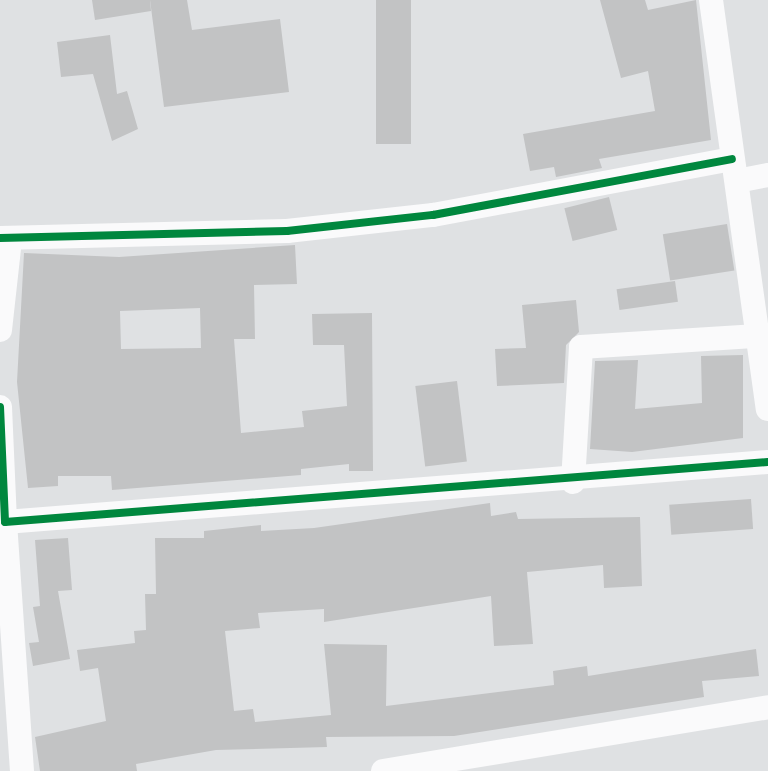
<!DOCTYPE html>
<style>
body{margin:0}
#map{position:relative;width:768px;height:771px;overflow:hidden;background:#dfe1e3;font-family:Bitter,serif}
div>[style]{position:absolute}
.building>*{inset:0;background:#c2c3c4;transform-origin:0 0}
.minor>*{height:24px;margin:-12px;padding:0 12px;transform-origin:12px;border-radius:12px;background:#fafafb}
.cycleway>*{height:8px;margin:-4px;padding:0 4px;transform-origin:4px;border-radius:4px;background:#00873e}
span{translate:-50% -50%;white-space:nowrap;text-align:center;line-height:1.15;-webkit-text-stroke:8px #fff;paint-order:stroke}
</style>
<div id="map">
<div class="building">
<div style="clip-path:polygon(92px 0,150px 0,151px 11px,95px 20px)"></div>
<div style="clip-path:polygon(150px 0,187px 0,192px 30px,280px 19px,289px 92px,164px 107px)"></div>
<div style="left:376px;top:0;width:35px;height:144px"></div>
<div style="clip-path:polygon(600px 0,645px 0,648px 10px,696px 0,711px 140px,599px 159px,602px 168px,556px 177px,554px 167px,530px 171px,523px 134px,655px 111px,648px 71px,621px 78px)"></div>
<div style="clip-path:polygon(110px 35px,117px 94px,127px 91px,138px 129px,112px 141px,93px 74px,61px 77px,57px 42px)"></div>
<div style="left:609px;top:197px;width:34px;height:46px;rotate:76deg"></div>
<div style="left:727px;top:224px;width:47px;height:65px;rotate:81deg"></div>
<div style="clip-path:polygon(evenodd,295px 245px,297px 284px,254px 285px,255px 339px,234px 339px,241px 433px,304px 427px,302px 411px,347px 406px,344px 345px,313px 345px,312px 314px,372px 313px,373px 471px,349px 471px,349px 464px,301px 469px,301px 475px,112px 490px,111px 476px,58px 476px,58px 486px,28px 488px,17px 382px,24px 253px,119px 257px,295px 245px,200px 308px,201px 348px,121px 349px,120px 311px,200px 308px)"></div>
<div style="left:675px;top:281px;width:21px;height:59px;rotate:82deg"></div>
<div style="clip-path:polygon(576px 300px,579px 332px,566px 345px,564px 383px,497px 386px,495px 349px,526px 348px,522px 305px)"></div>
<div style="clip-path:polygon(743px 355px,743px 438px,632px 452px,590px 449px,595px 361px,638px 360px,635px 409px,702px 403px,701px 356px)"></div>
<div style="left:457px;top:381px;width:81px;height:42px;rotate:83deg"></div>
<div style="left:751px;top:499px;width:30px;height:82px;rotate:86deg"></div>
<div style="clip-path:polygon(490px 503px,491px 516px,516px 512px,518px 519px,640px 517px,642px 586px,604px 588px,603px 565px,527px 572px,533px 644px,494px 646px,491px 596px,324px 622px,324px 609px,258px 613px,260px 628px,225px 631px,234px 711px,253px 709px,255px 722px,331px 715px,324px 644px,387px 645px,386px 706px,554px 685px,553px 671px,587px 666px,588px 676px,756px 649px,759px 676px,702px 681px,704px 697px,454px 736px,326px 737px,327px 747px,216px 750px,136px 764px,137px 771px,40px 771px,35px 737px,106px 721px,98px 668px,80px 671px,77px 650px,135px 643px,134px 631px,146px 630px,145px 594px,156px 594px,155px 538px,204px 538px,204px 531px,261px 525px,261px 531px,314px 528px)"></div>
<div style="clip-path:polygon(68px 538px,72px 590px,58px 591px,70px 659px,33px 666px,29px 643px,39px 642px,33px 607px,40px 606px,35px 540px)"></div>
</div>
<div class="minor">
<div style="left:711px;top:0;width:413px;rotate:82.1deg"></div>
<div style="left:737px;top:181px;width:32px;rotate:-11deg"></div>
<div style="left:0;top:238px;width:287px;rotate:-1.4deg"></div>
<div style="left:287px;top:231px;width:147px;rotate:-6.3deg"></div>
<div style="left:433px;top:215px;width:304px;rotate:-10.6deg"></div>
<div style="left:0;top:330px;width:91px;rotate:-83.7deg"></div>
<div style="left:0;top:407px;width:115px;rotate:87.5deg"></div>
<div style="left:5px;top:522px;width:765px;rotate:-4.5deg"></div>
<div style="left:573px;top:482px;width:135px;rotate:-86.6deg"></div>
<div style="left:581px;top:347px;width:177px;rotate:-3.6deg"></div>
<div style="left:5px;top:522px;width:250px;rotate:86.1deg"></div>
<div style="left:383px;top:771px;width:390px;rotate:-9.4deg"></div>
</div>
<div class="cycleway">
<div style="left:0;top:238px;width:287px;rotate:-1.4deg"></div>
<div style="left:287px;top:231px;width:147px;rotate:-6.3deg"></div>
<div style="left:433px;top:215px;width:304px;rotate:-10.6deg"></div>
<div style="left:0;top:407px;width:115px;rotate:87.5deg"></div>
<div style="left:5px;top:522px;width:765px;rotate:-4.5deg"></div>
</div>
</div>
